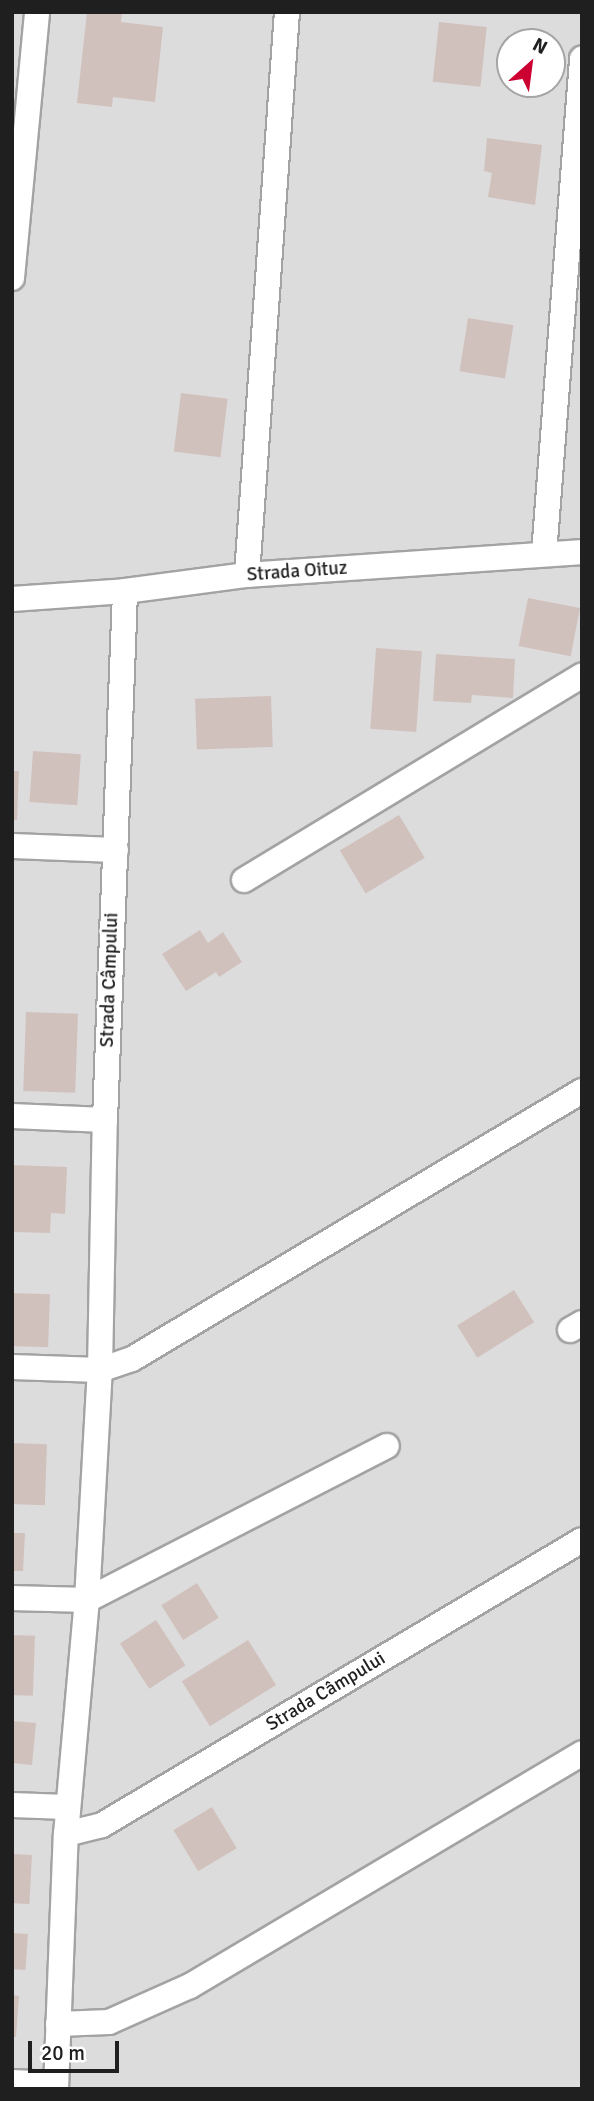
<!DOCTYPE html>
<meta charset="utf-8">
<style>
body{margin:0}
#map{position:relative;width:594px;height:2101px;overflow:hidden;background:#f0e9e4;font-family:Signika,sans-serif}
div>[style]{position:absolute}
.residential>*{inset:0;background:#dddcdc}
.building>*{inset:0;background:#d1c1bd;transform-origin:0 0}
.roads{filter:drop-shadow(2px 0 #a3a3a3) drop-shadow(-2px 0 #a3a3a3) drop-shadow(0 2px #a3a3a3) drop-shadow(0 -2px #a3a3a3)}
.minor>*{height:24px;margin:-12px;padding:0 12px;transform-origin:12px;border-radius:12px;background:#fff}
span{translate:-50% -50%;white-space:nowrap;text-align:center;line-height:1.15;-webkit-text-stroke:5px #fff;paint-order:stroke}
.street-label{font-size:19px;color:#1f1f1f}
.frame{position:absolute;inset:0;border:14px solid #1f1f1f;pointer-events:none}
.north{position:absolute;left:496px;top:28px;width:70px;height:70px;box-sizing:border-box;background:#fff;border:2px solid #a5a5a5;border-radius:50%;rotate:28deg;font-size:19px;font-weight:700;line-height:28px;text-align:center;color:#1f1f1f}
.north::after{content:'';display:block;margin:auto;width:24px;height:32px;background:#cd0032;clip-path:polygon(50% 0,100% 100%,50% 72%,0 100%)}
.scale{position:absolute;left:28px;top:2041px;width:91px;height:32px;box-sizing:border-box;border:4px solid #1f1f1f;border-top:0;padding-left:9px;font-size:21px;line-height:24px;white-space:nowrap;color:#1f1f1f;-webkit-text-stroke:5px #fff;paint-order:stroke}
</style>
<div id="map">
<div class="residential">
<div style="clip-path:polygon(evenodd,12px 12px,582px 12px,582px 2089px,12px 2089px,12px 12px,510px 42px,552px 42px,552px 84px,510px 84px,510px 42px)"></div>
</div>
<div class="building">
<div style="clip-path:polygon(87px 12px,122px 12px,121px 22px,163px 27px,155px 102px,113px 97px,112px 107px,77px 103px)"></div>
<div style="left:439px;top:22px;width:48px;height:60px;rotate:6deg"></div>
<div style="clip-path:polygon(487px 138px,542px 145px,535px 205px,488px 197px,492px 173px,484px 171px)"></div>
<div style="left:468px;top:318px;width:46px;height:54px;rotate:9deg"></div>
<div style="left:181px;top:393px;width:47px;height:59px;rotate:7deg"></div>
<div style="left:528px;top:598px;width:53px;height:49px;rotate:11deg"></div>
<div style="left:376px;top:648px;width:46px;height:81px;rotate:4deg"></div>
<div style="clip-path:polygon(436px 654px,515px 659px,513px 698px,472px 695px,471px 703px,433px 701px)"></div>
<div style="left:271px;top:696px;width:51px;height:76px;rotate:88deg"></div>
<div style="left:33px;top:751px;width:48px;height:51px;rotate:4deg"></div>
<div style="clip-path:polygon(12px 771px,19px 771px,17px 820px,12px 820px)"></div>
<div style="left:399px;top:815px;width:50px;height:69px;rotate:59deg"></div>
<div style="clip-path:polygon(200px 930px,208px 943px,223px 932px,242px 962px,219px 977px,216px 972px,186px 991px,162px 954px)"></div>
<div style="left:26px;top:1012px;width:52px;height:79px;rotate:2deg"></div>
<div style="clip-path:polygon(12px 1165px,67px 1167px,65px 1214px,51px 1213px,50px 1233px,13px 1232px)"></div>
<div style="left:514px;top:1290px;width:38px;height:67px;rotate:58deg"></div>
<div style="left:12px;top:1293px;width:38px;height:53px;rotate:2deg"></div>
<div style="left:12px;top:1443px;width:35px;height:61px;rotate:2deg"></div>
<div style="clip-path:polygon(12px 1533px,25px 1533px,23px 1571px,12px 1571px)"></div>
<div style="left:197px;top:1583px;width:41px;height:42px;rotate:58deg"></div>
<div style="left:156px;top:1620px;width:54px;height:43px;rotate:57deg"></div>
<div style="left:12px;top:1635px;width:23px;height:60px;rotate:2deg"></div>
<div style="left:248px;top:1640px;width:53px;height:78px;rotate:58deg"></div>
<div style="clip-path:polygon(12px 1721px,36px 1723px,32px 1765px,12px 1763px)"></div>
<div style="left:212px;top:1807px;width:48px;height:45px;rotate:59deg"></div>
<div style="left:12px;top:1854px;width:20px;height:49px;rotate:3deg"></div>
<div style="left:12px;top:1933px;width:16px;height:36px;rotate:4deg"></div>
<div style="clip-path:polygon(12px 1995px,19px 1996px,16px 2037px,12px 2037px)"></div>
</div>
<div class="roads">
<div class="minor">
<div style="left:12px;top:278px;width:267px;rotate:-84.6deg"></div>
<div style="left:544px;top:554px;width:497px;rotate:-85.6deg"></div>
<div style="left:247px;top:575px;width:564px;rotate:-85.94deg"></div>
<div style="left:12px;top:599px;width:113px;rotate:-4deg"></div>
<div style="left:125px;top:591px;width:123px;rotate:-7.5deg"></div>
<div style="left:247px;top:575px;width:336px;rotate:-3.9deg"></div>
<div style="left:12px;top:846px;width:104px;rotate:2.2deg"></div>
<div style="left:244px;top:880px;width:395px;rotate:-31.2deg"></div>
<div style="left:12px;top:1116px;width:93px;rotate:2.5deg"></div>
<div style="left:570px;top:1330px;width:14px;rotate:-30deg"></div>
<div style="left:12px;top:1367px;width:88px;rotate:2deg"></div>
<div style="left:100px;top:1370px;width:34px;rotate:-19deg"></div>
<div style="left:132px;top:1359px;width:524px;rotate:-30.78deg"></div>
<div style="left:12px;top:1598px;width:75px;rotate:1.5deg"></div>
<div style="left:87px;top:1600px;width:337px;rotate:-27.2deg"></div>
<div style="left:12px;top:1805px;width:55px;rotate:2.1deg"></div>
<div style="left:66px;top:1834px;width:37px;rotate:-14deg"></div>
<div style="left:102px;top:1825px;width:558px;rotate:-30.7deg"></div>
<div style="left:58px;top:2024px;width:51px;rotate:-2.2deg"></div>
<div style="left:109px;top:2022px;width:89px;rotate:-24deg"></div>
<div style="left:190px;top:1986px;width:456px;rotate:-30.7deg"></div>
<div style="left:12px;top:2082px;width:44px;rotate:2.6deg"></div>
<div style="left:56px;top:2089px;width:255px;rotate:-87.8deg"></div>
<div style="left:66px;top:1834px;width:235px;rotate:-84.9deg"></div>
<div style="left:87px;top:1600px;width:230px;rotate:-86.8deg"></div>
<div style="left:100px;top:1370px;width:250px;rotate:-88.9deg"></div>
<div style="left:105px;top:1120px;width:529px;rotate:-87.83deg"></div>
</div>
</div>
<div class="street-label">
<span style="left:297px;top:572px;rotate:-4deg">Strada Oituz</span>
<span style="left:110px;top:980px;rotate:-88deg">Strada Câmpului</span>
<span style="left:326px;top:1692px;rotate:-31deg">Strada Câmpului</span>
</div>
<div class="frame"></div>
<div class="north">N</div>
<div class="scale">20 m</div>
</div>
